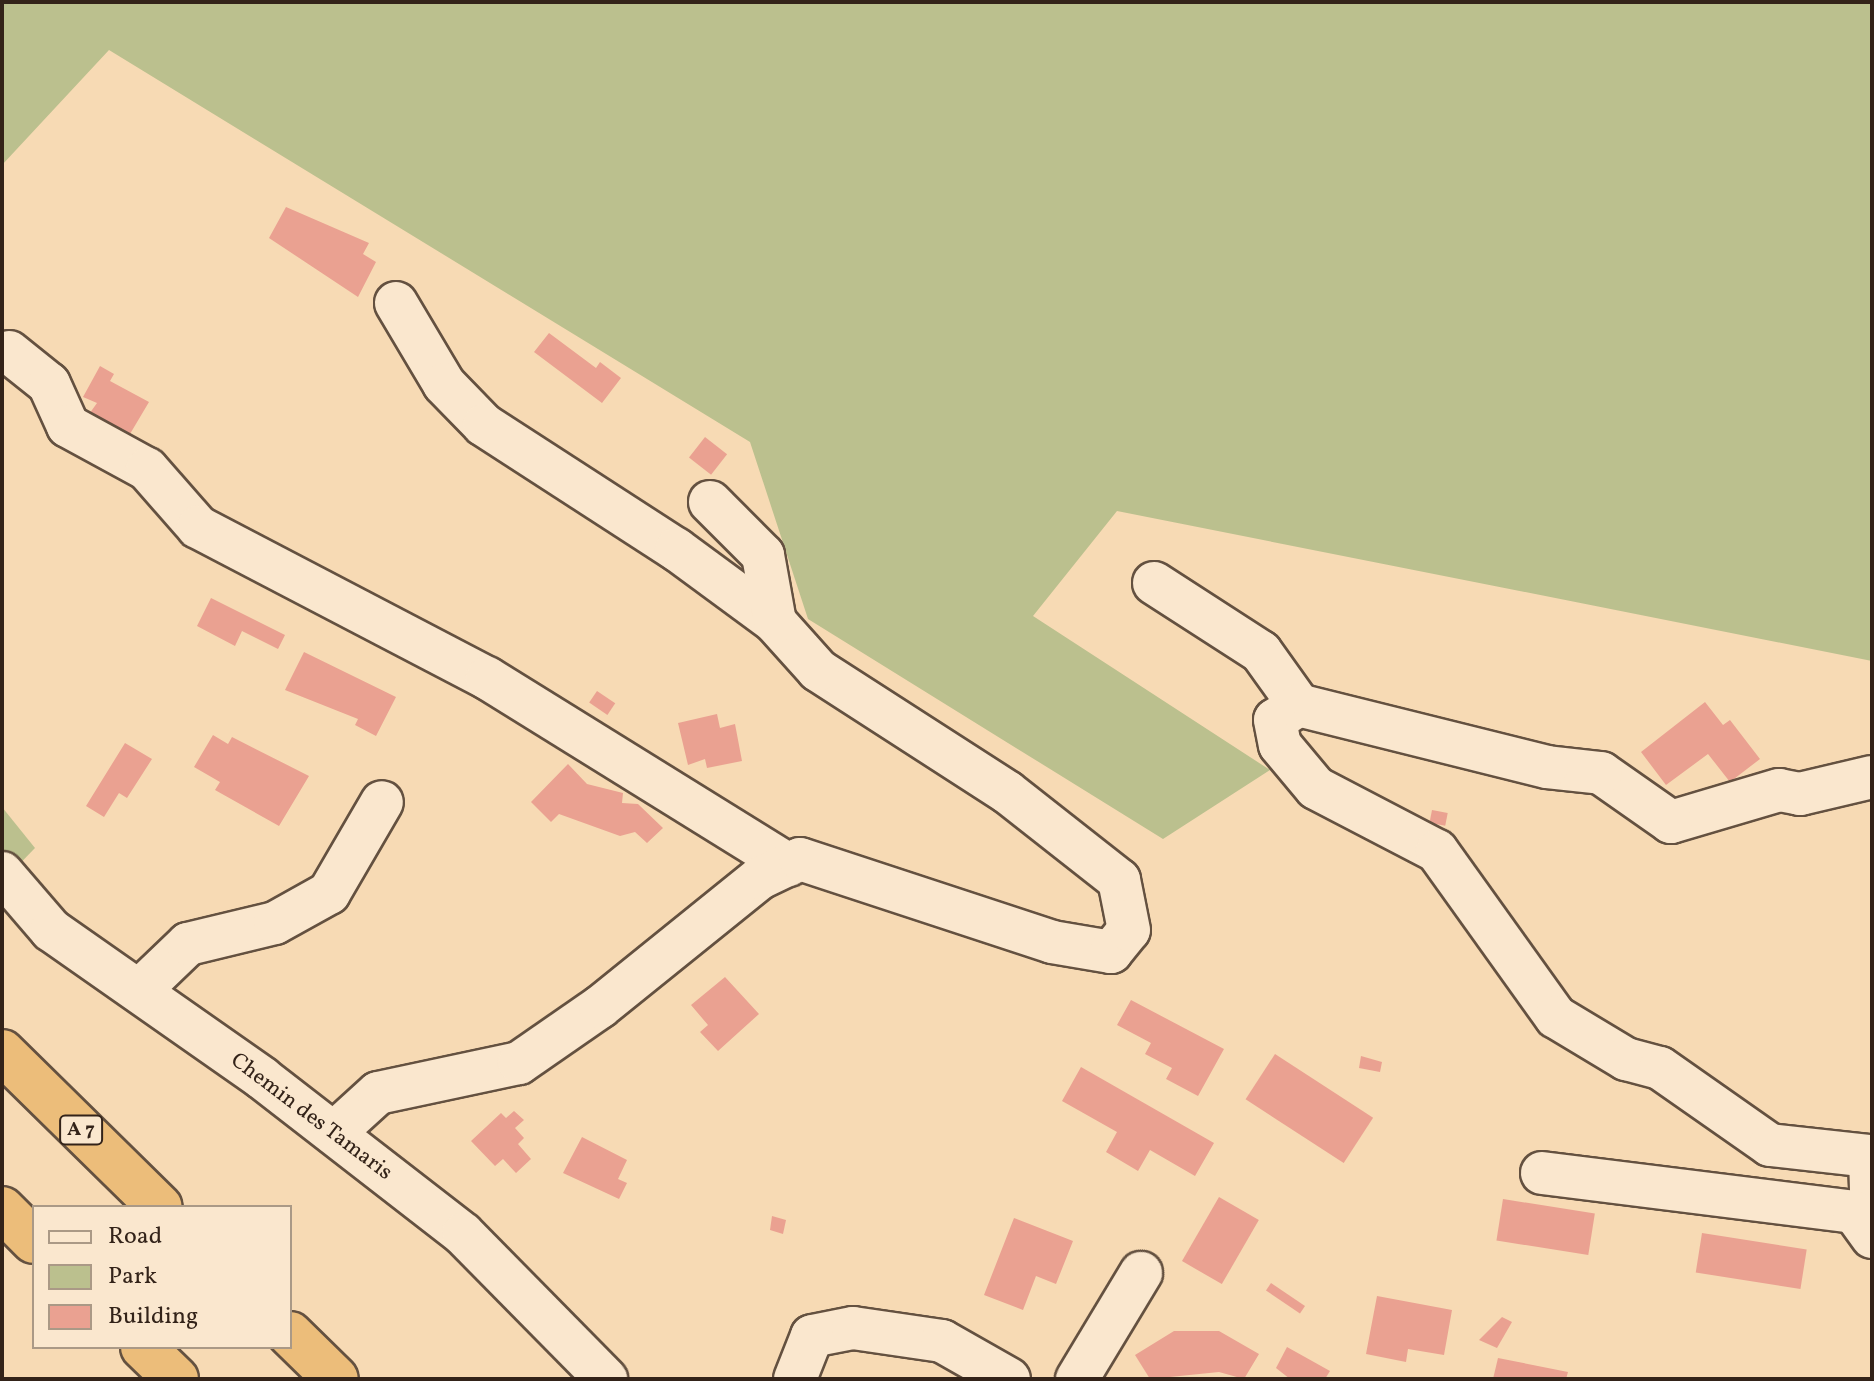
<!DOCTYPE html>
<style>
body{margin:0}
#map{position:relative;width:1874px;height:1381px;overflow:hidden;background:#f7dab4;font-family:Vollkorn,serif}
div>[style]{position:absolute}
.green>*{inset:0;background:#bbc08e}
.building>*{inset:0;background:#eaa191;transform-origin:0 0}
.roads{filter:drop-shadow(2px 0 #645140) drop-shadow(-2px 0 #645140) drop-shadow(0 2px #645140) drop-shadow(0 -2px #645140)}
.minor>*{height:42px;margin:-21px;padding:0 21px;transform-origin:21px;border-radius:21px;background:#fae7ce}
.highway>*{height:44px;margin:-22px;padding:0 22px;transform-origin:22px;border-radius:22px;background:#ecbd7a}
span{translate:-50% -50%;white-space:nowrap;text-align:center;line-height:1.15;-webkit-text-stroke:6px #fae7ce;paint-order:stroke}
.shield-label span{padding:2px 6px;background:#fae7ce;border:2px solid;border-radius:6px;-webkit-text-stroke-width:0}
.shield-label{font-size:20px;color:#332319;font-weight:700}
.street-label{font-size:22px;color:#332319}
.frame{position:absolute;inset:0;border:4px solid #332319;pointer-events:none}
.legend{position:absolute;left:32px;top:1205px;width:260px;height:144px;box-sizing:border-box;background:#fae7ce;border:2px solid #aa9986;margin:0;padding:10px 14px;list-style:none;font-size:24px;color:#332319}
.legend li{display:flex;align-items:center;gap:16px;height:40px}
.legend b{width:40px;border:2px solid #aa9986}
</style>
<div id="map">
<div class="green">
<div style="clip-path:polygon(2px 2px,1872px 2px,1872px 661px,1117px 511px,1033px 616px,1270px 770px,1163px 839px,808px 619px,750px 442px,109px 50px,2px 165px)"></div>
<div style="clip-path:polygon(2px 807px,35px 848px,2px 882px)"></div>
</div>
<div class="building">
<div style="clip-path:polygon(286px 207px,369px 243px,363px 254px,376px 262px,358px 297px,269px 238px)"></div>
<div style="clip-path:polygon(549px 333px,596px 368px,600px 362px,621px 378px,602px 403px,534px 352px)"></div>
<div style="clip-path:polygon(100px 366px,114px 374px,110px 381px,149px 402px,127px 439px,87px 417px,97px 403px,83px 397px)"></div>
<div style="left:705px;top:437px;width:28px;height:26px;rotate:38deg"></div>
<div style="clip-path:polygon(211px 598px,285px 635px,278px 649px,242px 631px,235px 646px,197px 626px)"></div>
<div style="clip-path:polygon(304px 652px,396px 697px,376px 736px,355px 725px,358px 719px,285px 690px)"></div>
<div style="left:597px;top:691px;width:22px;height:14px;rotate:34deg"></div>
<div style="clip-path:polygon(1705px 702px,1723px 725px,1730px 720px,1760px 759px,1730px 782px,1708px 754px,1666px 785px,1641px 752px)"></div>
<div style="clip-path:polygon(717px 714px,720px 728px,735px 724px,742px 761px,707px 768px,705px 759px,688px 765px,678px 723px)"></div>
<div style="clip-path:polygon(213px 735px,228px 744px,232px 737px,309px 776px,279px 826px,215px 790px,220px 782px,194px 767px)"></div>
<div style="clip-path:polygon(125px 743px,152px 759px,127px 798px,119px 793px,104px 817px,86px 806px)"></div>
<div style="clip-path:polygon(568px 764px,587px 784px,623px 793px,622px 803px,638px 804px,663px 828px,647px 843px,635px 832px,620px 836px,559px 814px,551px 822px,531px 802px)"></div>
<div style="left:1432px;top:810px;width:16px;height:13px;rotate:11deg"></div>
<div style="clip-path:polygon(725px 977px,759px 1014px,718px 1051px,700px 1032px,708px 1025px,691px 1005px)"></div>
<div style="clip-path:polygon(1131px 1000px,1224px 1049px,1198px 1096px,1166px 1079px,1172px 1068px,1145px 1054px,1151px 1043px,1117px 1025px)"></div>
<div style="left:1275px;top:1054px;width:117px;height:54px;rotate:33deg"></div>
<div style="clip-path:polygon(1361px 1056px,1382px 1062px,1380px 1072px,1359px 1068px)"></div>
<div style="clip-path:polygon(1081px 1067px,1214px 1143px,1195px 1176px,1150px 1150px,1138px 1171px,1106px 1152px,1117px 1132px,1062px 1101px)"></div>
<div style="clip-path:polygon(514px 1111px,524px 1120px,515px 1128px,524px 1138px,518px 1144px,531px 1159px,516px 1173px,503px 1159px,495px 1166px,471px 1141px,501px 1113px,506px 1118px)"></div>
<div style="clip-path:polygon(582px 1137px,627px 1160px,618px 1179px,627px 1183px,619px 1199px,563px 1173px)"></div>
<div style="left:1219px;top:1197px;width:46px;height:74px;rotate:30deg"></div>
<div style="left:1503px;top:1199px;width:93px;height:42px;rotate:9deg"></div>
<div style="clip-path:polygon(772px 1216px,786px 1220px,783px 1234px,770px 1230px)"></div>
<div style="clip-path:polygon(1014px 1218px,1073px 1241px,1056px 1284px,1036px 1276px,1023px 1310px,984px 1295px)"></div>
<div style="left:1702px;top:1233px;width:106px;height:40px;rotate:9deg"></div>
<div style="left:1271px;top:1283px;width:41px;height:9px;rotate:34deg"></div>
<div style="clip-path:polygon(1377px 1296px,1452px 1310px,1444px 1355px,1408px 1349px,1406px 1362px,1366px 1354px)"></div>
<div style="clip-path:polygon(1502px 1317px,1512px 1322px,1497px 1348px,1479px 1340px)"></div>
<div style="clip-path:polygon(1174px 1331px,1219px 1331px,1259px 1354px,1244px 1379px,1219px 1372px,1150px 1379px,1135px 1355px)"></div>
<div style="clip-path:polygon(1287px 1347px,1330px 1371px,1325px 1379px,1290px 1379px,1276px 1368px)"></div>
<div style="clip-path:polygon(1498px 1358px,1568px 1372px,1566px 1379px,1493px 1379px)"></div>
</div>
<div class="roads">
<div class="minor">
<div style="left:396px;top:303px;width:94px;rotate:59.3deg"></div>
<div style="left:444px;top:384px;width:57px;rotate:45.7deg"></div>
<div style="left:484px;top:425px;width:229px;rotate:32.9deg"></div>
<div style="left:676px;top:549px;width:123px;rotate:36.4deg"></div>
<div style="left:9px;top:352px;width:51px;rotate:38.7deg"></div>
<div style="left:49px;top:384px;width:46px;rotate:65.7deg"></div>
<div style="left:68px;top:426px;width:90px;rotate:28.6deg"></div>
<div style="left:147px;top:469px;width:77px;rotate:48.7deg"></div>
<div style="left:198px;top:527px;width:326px;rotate:27.6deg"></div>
<div style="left:487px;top:678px;width:355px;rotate:31.8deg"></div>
<div style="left:1154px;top:583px;width:127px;rotate:32.8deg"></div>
<div style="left:1261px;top:652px;width:65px;rotate:54.4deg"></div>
<div style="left:1872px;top:777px;width:74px;rotate:166.7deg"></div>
<div style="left:1800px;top:794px;width:21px;rotate:-169deg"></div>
<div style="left:1779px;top:790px;width:113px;rotate:163.5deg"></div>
<div style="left:1671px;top:822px;width:85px;rotate:-145deg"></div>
<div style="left:1601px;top:773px;width:54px;rotate:-173.7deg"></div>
<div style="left:1547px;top:767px;width:256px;rotate:-166deg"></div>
<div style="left:1299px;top:705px;width:28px;rotate:148deg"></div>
<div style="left:1275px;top:720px;width:25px;rotate:79deg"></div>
<div style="left:1280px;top:745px;width:56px;rotate:50.1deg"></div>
<div style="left:1316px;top:788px;width:136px;rotate:27.5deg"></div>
<div style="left:1437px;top:851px;width:204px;rotate:54.4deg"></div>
<div style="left:1556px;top:1017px;width:82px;rotate:31deg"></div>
<div style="left:1626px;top:1059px;width:35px;rotate:15deg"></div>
<div style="left:1660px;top:1068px;width:134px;rotate:35deg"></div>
<div style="left:1770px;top:1145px;width:101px;rotate:6.3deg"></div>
<div style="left:1870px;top:1156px;width:69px;rotate:88.3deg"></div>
<div style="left:2px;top:873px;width:75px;rotate:49.3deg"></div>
<div style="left:51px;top:930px;width:258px;rotate:35deg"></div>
<div style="left:262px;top:1078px;width:254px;rotate:37.8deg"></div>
<div style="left:463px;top:1234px;width:204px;rotate:45.4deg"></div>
<div style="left:139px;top:991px;width:68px;rotate:-43.8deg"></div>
<div style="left:188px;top:944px;width:89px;rotate:-13.6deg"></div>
<div style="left:275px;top:923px;width:62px;rotate:-29.1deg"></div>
<div style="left:329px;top:893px;width:105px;rotate:-59.8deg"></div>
<div style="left:334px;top:1133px;width:59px;rotate:-42.3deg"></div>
<div style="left:378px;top:1093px;width:144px;rotate:-12deg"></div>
<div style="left:519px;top:1063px;width:98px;rotate:-34.7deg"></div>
<div style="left:600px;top:1007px;width:206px;rotate:-38.9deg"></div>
<div style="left:760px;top:878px;width:44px;rotate:-25.4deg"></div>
<div style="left:800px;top:859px;width:265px;rotate:18.2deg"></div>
<div style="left:1052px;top:942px;width:60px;rotate:9.6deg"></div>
<div style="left:1111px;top:952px;width:28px;rotate:-51deg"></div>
<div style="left:1129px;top:930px;width:51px;rotate:-101.3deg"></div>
<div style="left:1119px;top:880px;width:142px;rotate:-141.8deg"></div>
<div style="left:1007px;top:792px;width:225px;rotate:-147.2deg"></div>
<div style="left:818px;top:670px;width:64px;rotate:-131.9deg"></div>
<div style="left:775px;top:622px;width:68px;rotate:-100.2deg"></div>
<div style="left:763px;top:555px;width:75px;rotate:-135deg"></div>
<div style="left:1542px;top:1173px;width:314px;rotate:7.1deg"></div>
<div style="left:1854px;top:1212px;width:31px;rotate:54deg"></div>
<div style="left:795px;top:1379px;width:46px;rotate:-68.4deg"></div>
<div style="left:812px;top:1336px;width:42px;rotate:-11deg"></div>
<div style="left:853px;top:1328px;width:90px;rotate:8.3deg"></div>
<div style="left:942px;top:1341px;width:77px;rotate:29.6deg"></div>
<div style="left:1077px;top:1379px;width:124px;rotate:-58.9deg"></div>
</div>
<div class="highway">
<div style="left:2px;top:1052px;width:221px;rotate:44.5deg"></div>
<div style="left:2px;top:1209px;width:45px;rotate:45deg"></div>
<div style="left:290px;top:1334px;width:64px;rotate:44.4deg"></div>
<div style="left:143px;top:1347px;width:46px;rotate:44.1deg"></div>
</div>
</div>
<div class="shield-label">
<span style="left:81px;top:1130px">A 7</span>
</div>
<div class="street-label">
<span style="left:311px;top:1117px;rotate:37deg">Chemin des Tamaris</span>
</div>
<div class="frame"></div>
<ul class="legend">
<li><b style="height:10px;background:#fae7ce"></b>Road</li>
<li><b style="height:22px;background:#bbc08e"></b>Park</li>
<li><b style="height:22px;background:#eaa191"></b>Building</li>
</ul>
</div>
